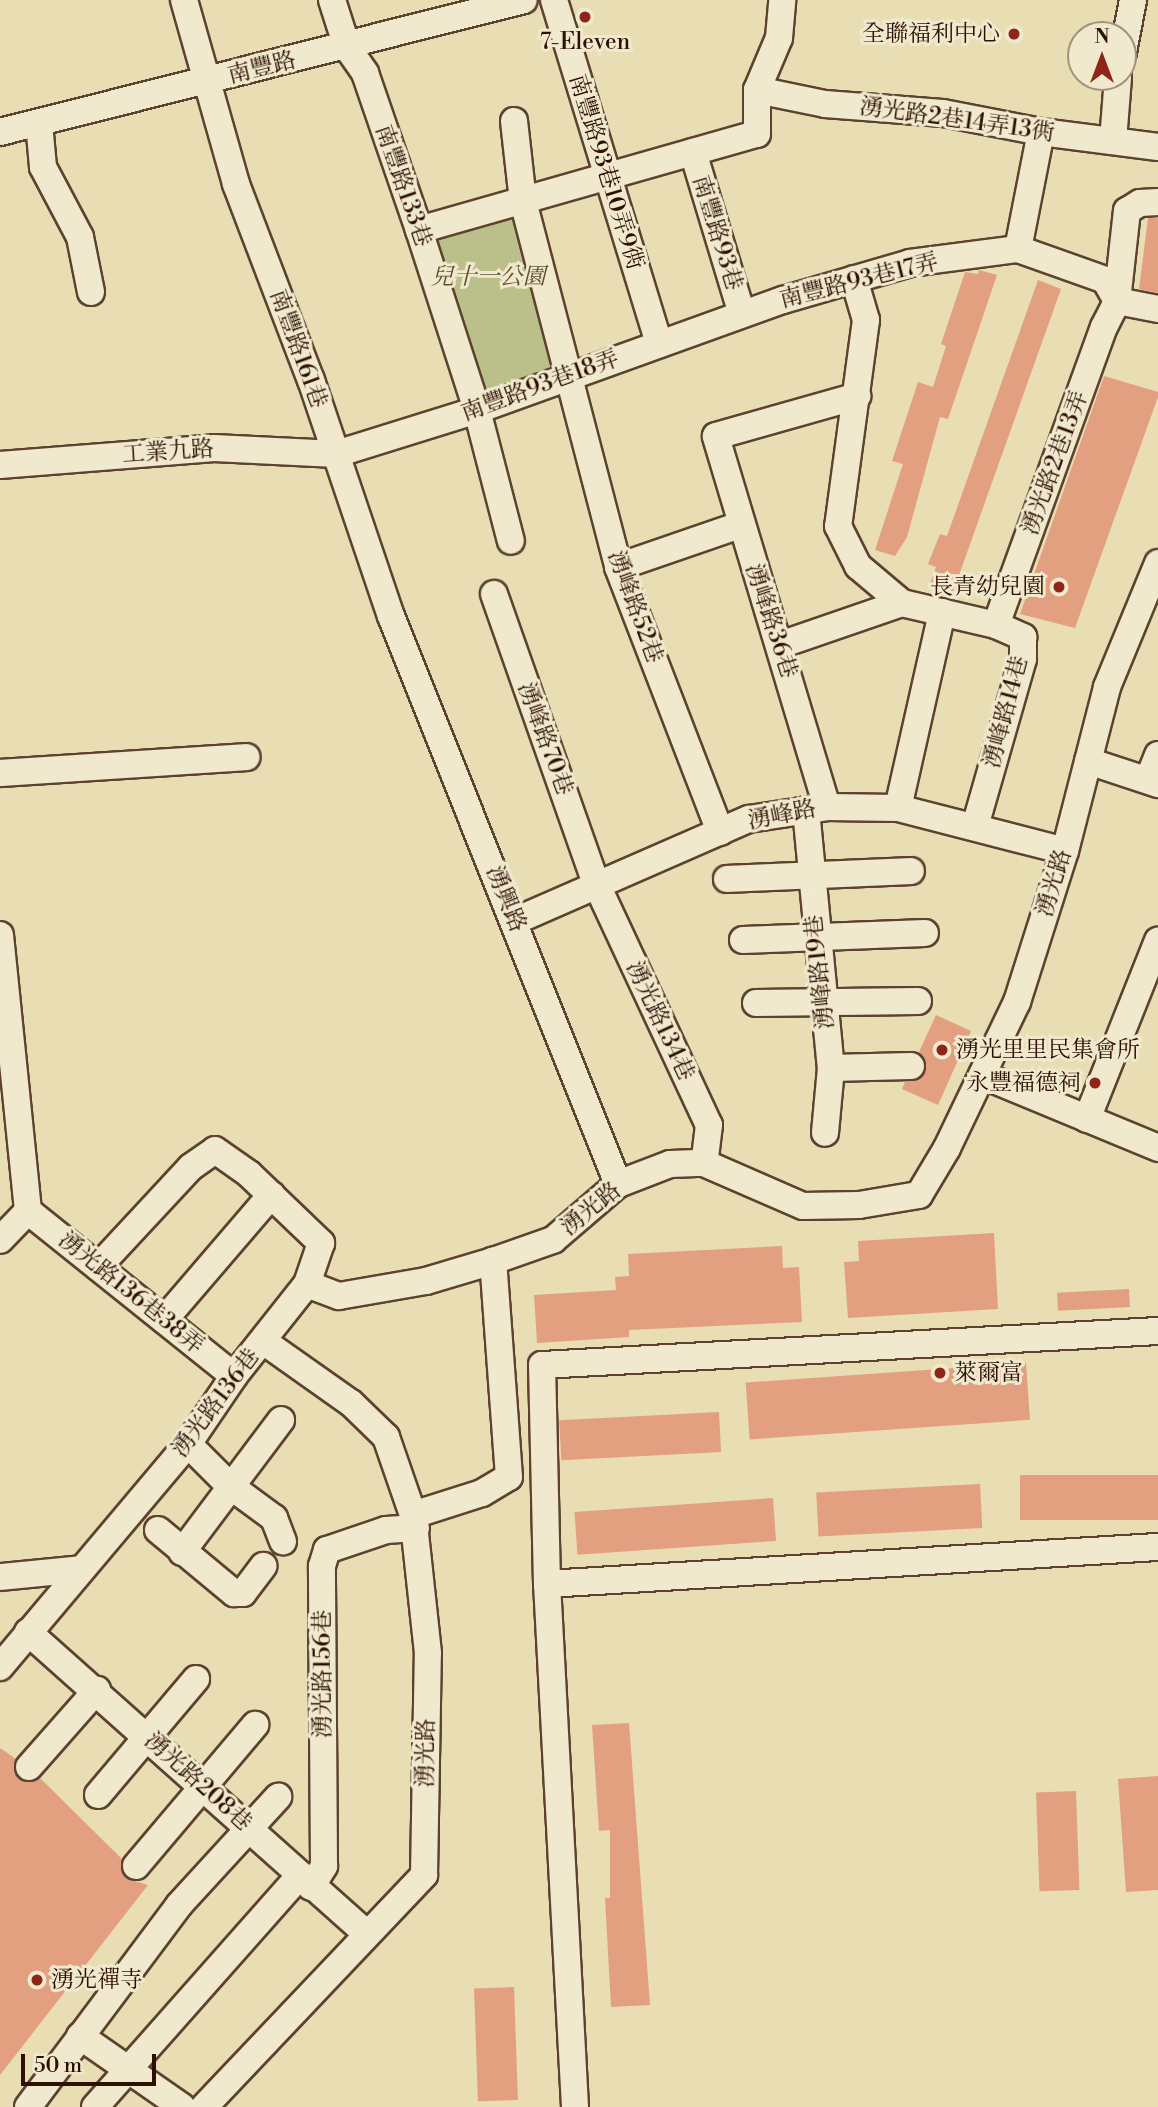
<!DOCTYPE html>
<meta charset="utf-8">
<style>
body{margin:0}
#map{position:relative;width:1158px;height:2107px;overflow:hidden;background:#e8ddb3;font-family:"Libre Bodoni","Noto Serif TC",serif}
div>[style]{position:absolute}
.green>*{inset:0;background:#bbbf89;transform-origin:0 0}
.building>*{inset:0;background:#e2a080;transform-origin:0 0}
.roads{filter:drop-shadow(2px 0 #5c422f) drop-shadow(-2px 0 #5c422f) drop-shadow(0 2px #5c422f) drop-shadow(0 -2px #5c422f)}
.minor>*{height:26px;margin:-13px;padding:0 13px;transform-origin:13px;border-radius:13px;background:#f0e9ce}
.dots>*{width:19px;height:19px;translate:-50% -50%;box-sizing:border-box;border:4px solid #f0e9ce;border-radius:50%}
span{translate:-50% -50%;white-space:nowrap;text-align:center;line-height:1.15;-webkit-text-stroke:6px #f0e9ce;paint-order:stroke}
.poi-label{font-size:23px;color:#2e0f03}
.right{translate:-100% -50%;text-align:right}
.left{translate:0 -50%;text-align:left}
.street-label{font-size:23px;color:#2e0f03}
.park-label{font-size:23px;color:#5f4d32;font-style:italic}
.north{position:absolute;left:1067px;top:21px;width:70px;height:70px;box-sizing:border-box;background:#f0e9ce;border:2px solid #a2927d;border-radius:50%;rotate:0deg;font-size:19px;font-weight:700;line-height:28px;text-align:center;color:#2e0f03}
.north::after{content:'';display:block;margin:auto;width:24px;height:32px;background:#8f2418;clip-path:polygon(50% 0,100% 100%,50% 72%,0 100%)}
.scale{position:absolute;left:21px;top:2054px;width:135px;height:32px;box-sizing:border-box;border:4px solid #2e0f03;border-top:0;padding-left:9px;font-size:21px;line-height:24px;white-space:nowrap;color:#2e0f03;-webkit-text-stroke:5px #f0e9ce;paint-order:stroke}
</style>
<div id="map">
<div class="green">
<div style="left:515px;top:214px;width:162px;height:87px;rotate:75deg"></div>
</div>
<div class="building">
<div style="clip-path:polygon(1148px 218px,1158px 218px,1158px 293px,1139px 289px)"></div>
<div style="clip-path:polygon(979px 270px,997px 275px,948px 419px,940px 417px,907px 537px,895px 556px,875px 550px,903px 464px,892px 461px,918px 382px,933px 387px,946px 346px,941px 344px,965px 272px,978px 274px)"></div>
<div style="clip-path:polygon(1038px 280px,1061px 289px,953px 592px,930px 584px,936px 567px,928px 564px,940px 534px,947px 536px)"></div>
<div style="clip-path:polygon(1104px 376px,1158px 392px,1158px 397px,1075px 628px,1020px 614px)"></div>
<div style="clip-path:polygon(936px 1015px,971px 1031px,938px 1105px,902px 1089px,905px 1082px,919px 1080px,925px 1073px,925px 1058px,919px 1052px)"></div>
<div style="clip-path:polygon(994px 1233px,998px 1309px,848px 1318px,844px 1262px,859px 1261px,858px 1241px)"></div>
<div style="clip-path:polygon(782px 1246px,783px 1268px,799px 1267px,802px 1322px,629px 1330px,629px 1337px,537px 1343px,534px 1295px,616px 1290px,615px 1277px,629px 1276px,628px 1254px)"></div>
<div style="left:1129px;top:1289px;width:18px;height:72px;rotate:87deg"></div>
<div style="left:1026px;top:1363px;width:57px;height:281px;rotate:86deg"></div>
<div style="left:719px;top:1412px;width:40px;height:160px;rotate:87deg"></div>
<div style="left:1158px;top:1475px;width:45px;height:138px;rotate:90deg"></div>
<div style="left:980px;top:1484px;width:44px;height:164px;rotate:87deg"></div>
<div style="left:773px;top:1498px;width:43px;height:199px;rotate:86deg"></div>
<div style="clip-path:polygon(629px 1723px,650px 2005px,611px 2007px,605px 1898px,610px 1898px,610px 1830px,599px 1831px,592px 1725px)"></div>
<div style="clip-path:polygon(0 1748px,16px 1759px,18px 1778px,27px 1782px,40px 1778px,122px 1859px,125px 1878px,148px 1885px,0 2075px)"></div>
<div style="clip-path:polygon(1158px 1776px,1158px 1890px,1126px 1892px,1118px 1779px)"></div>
<div style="left:1076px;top:1791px;width:99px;height:40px;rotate:88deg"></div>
<div style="left:514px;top:1987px;width:113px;height:40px;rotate:88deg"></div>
</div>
<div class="roads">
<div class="minor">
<div style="left:184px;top:0;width:191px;rotate:74.2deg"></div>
<div style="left:236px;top:184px;width:210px;rotate:69.1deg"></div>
<div style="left:311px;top:380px;width:249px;rotate:71.3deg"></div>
<div style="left:391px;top:616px;width:612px;rotate:68.22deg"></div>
<div style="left:332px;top:0;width:49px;rotate:72.3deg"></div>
<div style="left:347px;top:47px;width:32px;rotate:55deg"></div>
<div style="left:365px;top:73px;width:166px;rotate:71deg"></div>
<div style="left:419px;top:230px;width:189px;rotate:72.1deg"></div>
<div style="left:477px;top:410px;width:135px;rotate:75.5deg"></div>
<div style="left:554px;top:0;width:359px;rotate:73deg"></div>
<div style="left:1123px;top:52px;width:53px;rotate:-79.1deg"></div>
<div style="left:757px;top:90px;width:69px;rotate:11.6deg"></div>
<div style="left:825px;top:104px;width:118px;rotate:4.4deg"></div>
<div style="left:943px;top:113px;width:100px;rotate:11deg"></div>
<div style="left:1041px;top:132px;width:118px;rotate:7.3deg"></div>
<div style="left:514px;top:121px;width:81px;rotate:83.6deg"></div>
<div style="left:523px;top:201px;width:378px;rotate:75.4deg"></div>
<div style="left:618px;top:567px;width:284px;rotate:68.9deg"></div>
<div style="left:39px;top:123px;width:44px;rotate:84.8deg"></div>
<div style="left:43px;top:167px;width:79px;rotate:62.1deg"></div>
<div style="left:80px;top:237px;width:56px;rotate:78.7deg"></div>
<div style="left:0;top:132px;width:540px;rotate:-14.14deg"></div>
<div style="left:1113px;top:141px;width:64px;rotate:-85.5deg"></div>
<div style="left:693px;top:152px;width:169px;rotate:73.2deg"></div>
<div style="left:419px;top:230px;width:351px;rotate:-15.9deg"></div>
<div style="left:757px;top:134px;width:44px;rotate:-90deg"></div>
<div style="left:757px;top:90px;width:56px;rotate:-67.1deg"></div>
<div style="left:779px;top:38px;width:38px;rotate:-85deg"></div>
<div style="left:1018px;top:249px;width:119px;rotate:-78.9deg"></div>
<div style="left:854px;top:279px;width:43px;rotate:73.7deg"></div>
<div style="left:866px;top:320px;width:208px;rotate:97.7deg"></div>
<div style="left:838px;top:526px;width:45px;rotate:63.4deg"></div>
<div style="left:858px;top:566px;width:57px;rotate:40.1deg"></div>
<div style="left:902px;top:603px;width:97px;rotate:13.2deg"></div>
<div style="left:996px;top:625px;width:30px;rotate:24deg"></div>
<div style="left:1023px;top:637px;width:22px;rotate:90deg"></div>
<div style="left:1023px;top:659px;width:174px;rotate:106deg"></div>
<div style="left:0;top:465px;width:215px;rotate:-4.5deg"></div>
<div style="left:214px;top:448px;width:122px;rotate:2.8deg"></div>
<div style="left:336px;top:454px;width:148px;rotate:-17.3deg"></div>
<div style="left:477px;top:410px;width:325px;rotate:-19.8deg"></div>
<div style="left:783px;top:300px;width:132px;rotate:-16.2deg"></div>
<div style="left:910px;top:263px;width:109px;rotate:-7.4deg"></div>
<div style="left:1018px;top:249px;width:92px;rotate:19.6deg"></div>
<div style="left:1105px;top:280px;width:24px;rotate:60deg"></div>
<div style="left:1117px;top:301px;width:42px;rotate:11deg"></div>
<div style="left:618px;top:567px;width:129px;rotate:-19deg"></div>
<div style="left:494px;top:594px;width:306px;rotate:70.6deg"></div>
<div style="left:596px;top:883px;width:267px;rotate:65deg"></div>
<div style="left:709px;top:1125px;width:38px;rotate:97deg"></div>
<div style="left:996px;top:625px;width:317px;rotate:-70.1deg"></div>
<div style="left:1104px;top:327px;width:29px;rotate:-63deg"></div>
<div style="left:1117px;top:301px;width:91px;rotate:-83.7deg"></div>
<div style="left:1127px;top:211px;width:15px;rotate:-32deg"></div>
<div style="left:1140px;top:203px;width:18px;rotate:-3deg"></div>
<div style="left:780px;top:645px;width:129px;rotate:-19deg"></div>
<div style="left:1088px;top:761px;width:74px;rotate:18.2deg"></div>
<div style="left:0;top:773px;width:247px;rotate:-3.7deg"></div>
<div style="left:1148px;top:780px;width:27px;rotate:-68deg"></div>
<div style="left:827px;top:807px;width:387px;rotate:-106.7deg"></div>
<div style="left:716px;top:436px;width:147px;rotate:-15.8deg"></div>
<div style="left:898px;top:808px;width:201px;rotate:-77.3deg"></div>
<div style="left:806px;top:810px;width:259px;rotate:84.5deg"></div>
<div style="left:831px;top:1068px;width:65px;rotate:95.3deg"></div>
<div style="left:727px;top:879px;width:184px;rotate:-2.5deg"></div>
<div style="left:515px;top:921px;width:255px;rotate:-23.6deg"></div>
<div style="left:749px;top:819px;width:79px;rotate:-8.7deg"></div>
<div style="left:827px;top:807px;width:71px;rotate:0.8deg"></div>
<div style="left:898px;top:808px;width:172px;rotate:14.4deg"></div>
<div style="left:0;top:935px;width:277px;rotate:84.2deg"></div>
<div style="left:28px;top:1211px;width:40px;rotate:134deg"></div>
<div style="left:743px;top:940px;width:182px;rotate:-2.2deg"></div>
<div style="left:756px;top:1003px;width:162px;rotate:-0.7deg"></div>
<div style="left:831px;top:1068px;width:80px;rotate:-1.4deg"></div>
<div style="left:982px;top:1075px;width:191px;rotate:22.5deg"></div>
<div style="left:1087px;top:1119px;width:192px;rotate:-68.3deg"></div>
<div style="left:28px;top:1211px;width:264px;rotate:38.7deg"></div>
<div style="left:98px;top:1267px;width:137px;rotate:-47.1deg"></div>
<div style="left:191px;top:1167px;width:29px;rotate:-35deg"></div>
<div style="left:215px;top:1150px;width:42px;rotate:35.2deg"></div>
<div style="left:249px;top:1174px;width:100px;rotate:43.8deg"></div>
<div style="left:321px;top:1243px;width:43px;rotate:108.9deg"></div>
<div style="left:164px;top:1320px;width:165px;rotate:-49.4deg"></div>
<div style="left:263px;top:1341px;width:108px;rotate:35.2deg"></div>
<div style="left:351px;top:1403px;width:49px;rotate:44.2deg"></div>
<div style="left:386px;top:1437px;width:83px;rotate:70.9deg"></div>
<div style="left:188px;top:1444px;width:58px;rotate:45deg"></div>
<div style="left:229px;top:1485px;width:56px;rotate:36.3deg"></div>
<div style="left:274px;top:1518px;width:25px;rotate:69deg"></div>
<div style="left:158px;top:1530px;width:99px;rotate:39.7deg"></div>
<div style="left:234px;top:1593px;width:9px"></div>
<div style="left:243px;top:1593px;width:34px;rotate:-53deg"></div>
<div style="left:182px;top:1552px;width:165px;rotate:-53.1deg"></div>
<div style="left:0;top:1577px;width:81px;rotate:-5.6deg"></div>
<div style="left:547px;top:1584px;width:219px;rotate:-91.3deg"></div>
<div style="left:542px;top:1365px;width:617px;rotate:-3.16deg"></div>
<div style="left:28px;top:1632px;width:454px;rotate:41.7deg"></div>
<div style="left:0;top:1667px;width:292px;rotate:-49.9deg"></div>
<div style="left:188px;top:1444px;width:82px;rotate:-55.9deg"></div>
<div style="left:234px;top:1376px;width:117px;rotate:-51.6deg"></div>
<div style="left:307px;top:1284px;width:34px;rotate:21deg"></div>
<div style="left:339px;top:1296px;width:88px;rotate:-9.8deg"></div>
<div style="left:426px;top:1281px;width:70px;rotate:-16.6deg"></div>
<div style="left:29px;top:1767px;width:103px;rotate:-48.6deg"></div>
<div style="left:98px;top:1795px;width:152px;rotate:-49.8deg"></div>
<div style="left:136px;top:1866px;width:185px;rotate:-49.8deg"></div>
<div style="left:311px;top:1887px;width:25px;rotate:-58deg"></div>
<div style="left:324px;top:1866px;width:300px;rotate:-90.4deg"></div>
<div style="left:322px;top:1566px;width:17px;rotate:-73deg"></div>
<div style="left:327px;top:1550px;width:62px;rotate:-18.7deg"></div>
<div style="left:386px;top:1530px;width:30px;rotate:-4deg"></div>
<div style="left:80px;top:2036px;width:124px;rotate:34.8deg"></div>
<div style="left:28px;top:2107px;width:252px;rotate:-53.2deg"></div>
<div style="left:179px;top:1905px;width:147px;rotate:-47.5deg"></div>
<div style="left:95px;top:2107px;width:310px;rotate:-48.5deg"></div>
<div style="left:204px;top:2107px;width:320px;rotate:-46.5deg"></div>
<div style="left:424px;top:1875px;width:222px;rotate:-89deg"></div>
<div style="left:428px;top:1653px;width:139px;rotate:-96.2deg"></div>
<div style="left:413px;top:1515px;width:72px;rotate:-17.7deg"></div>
<div style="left:482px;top:1493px;width:31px;rotate:-31deg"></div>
<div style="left:509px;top:1477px;width:217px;rotate:-94.2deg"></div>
<div style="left:493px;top:1261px;width:64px;rotate:-19.3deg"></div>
<div style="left:553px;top:1240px;width:86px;rotate:-40.7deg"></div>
<div style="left:618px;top:1184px;width:56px;rotate:-21deg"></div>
<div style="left:670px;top:1164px;width:34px;rotate:-2deg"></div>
<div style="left:704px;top:1163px;width:108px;rotate:23.5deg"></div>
<div style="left:803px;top:1206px;width:56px;rotate:-1deg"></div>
<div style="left:859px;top:1205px;width:61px;rotate:-9.5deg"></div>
<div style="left:919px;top:1195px;width:55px;rotate:-59.2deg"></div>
<div style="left:947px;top:1148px;width:162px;rotate:-64.4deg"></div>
<div style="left:1017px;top:1002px;width:158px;rotate:-72.4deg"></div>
<div style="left:1065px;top:851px;width:169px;rotate:-75.6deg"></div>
<div style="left:1107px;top:687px;width:134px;rotate:-67.6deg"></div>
<div style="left:575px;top:2107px;width:524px;rotate:-93.06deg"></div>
<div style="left:547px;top:1584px;width:612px;rotate:-3.47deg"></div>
</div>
</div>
<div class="dots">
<div style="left:585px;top:17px;background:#8f2418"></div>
<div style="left:1014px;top:34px;background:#8f2418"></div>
<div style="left:1059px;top:587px;background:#8f2418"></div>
<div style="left:942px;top:1050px;background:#8f2418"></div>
<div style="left:1095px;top:1083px;background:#8f2418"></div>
<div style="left:940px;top:1373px;background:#8f2418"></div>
<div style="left:37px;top:1980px;background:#8f2418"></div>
</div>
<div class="poi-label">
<span class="right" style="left:1000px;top:34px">全聯福利中心</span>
<span style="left:585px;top:42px">7-Eleven</span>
<span class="right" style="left:1045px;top:587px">長青幼兒園</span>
<span class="left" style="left:956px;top:1050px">湧光里里民集會所</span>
<span class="right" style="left:1081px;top:1083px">永豐福德祠</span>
<span class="left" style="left:954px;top:1373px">萊爾富</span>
<span class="left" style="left:51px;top:1980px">湧光禪寺</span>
</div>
<div class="street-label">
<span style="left:262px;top:68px;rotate:-14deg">南豐路</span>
<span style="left:957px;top:120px;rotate:8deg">湧光路2巷14弄13衖</span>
<span style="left:606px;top:172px;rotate:73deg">南豐路93巷10弄9衖</span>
<span style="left:403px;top:186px;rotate:71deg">南豐路133巷</span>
<span style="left:717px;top:233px;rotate:73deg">南豐路93巷</span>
<span style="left:859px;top:281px;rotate:-14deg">南豐路93巷17弄</span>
<span style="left:298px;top:349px;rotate:70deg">南豐路161巷</span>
<span style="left:540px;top:386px;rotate:-20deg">南豐路93巷18弄</span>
<span style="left:168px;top:452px;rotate:-4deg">工業九路</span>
<span style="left:1055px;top:463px;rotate:-70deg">湧光路2巷13弄</span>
<span style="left:635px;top:607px;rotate:70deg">湧峰路52巷</span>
<span style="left:771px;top:621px;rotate:72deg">湧峰路36巷</span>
<span style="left:1006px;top:712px;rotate:-75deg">湧峰路14巷</span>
<span style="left:545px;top:739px;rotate:70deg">湧峰路70巷</span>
<span style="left:782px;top:815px;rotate:-11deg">湧峰路</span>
<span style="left:1054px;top:883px;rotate:-73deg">湧光路</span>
<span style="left:506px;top:899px;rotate:68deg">湧興路</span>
<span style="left:820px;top:972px;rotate:-96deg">湧峰路19巷</span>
<span style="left:660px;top:1021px;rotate:65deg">湧光路134巷</span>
<span style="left:591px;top:1209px;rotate:-39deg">湧光路</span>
<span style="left:131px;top:1293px;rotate:39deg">湧光路136巷38弄</span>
<span style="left:216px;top:1403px;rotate:-53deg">湧光路136巷</span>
<span style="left:323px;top:1674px;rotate:-90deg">湧光路156巷</span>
<span style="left:426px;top:1753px;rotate:-89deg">湧光路</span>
<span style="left:198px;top:1782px;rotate:42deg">湧光路208巷</span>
</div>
<div class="park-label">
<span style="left:488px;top:277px">兒十一公園</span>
</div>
<div class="north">N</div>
<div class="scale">50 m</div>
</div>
